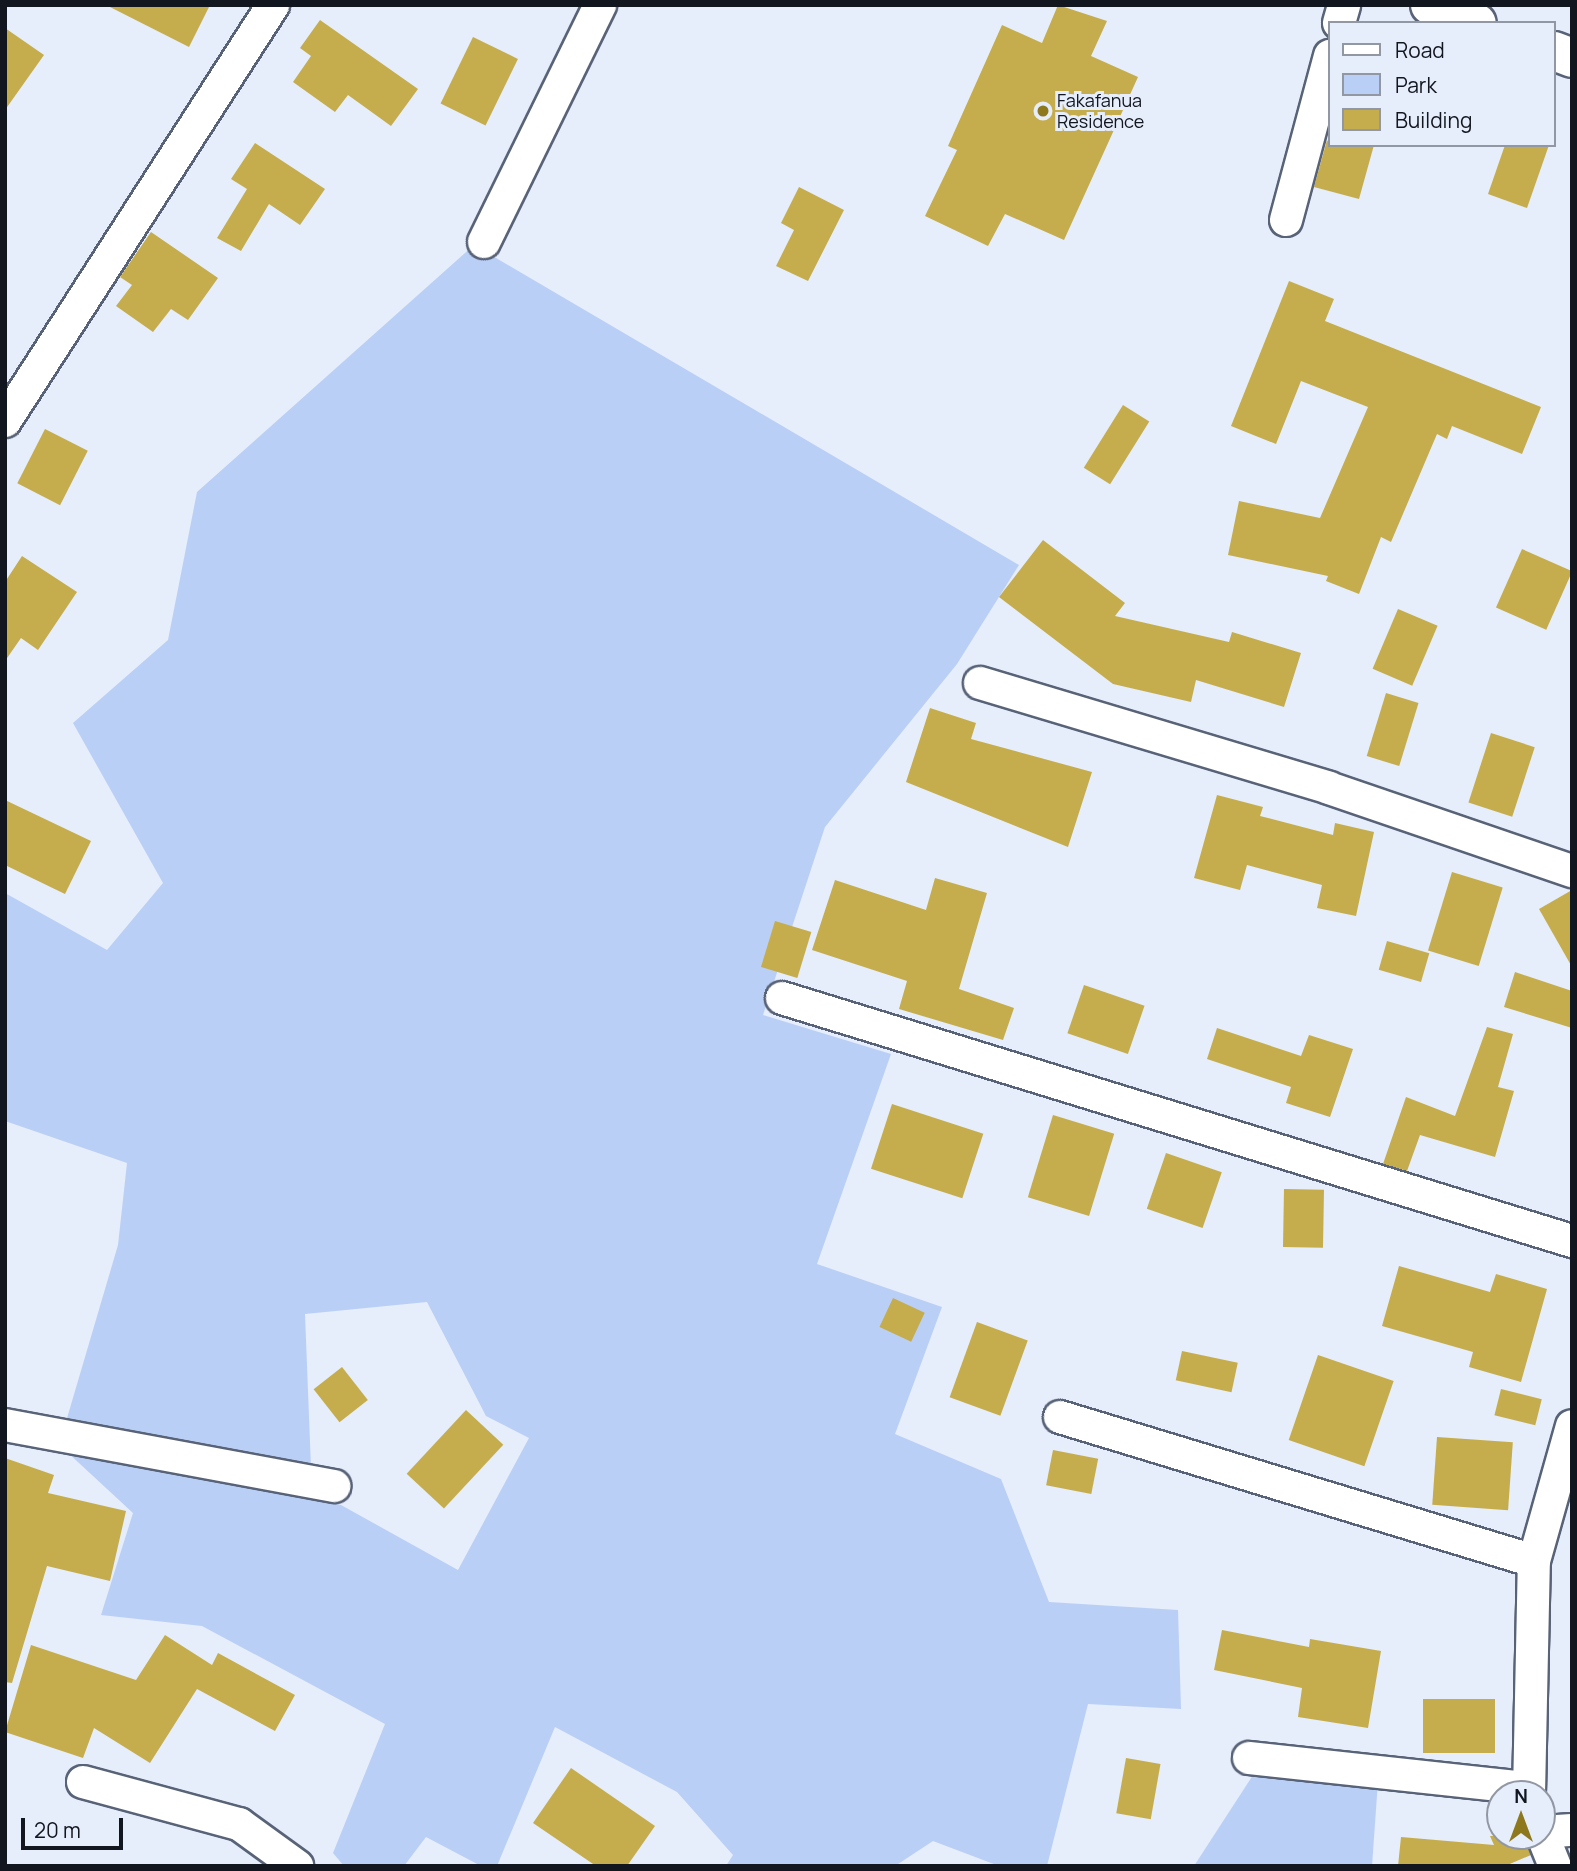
<!DOCTYPE html>
<style>
body{margin:0}
#map{position:relative;width:1577px;height:1871px;overflow:hidden;background:#e6edfb;font-family:Manrope,sans-serif}
div>[style]{position:absolute}
.green>*{inset:0;background:#bacff6}
.building>*{inset:0;background:#c5ad4d;transform-origin:0 0}
.roads{filter:drop-shadow(2px 0 #586377) drop-shadow(-2px 0 #586377) drop-shadow(0 2px #586377) drop-shadow(0 -2px #586377)}
.street>*{height:32px;margin:-16px;padding:0 16px;transform-origin:16px;border-radius:16px;background:#fff}
.secondary>*{height:38px;margin:-19px;padding:0 19px;transform-origin:19px;border-radius:19px;background:#fff}
.dots>*{width:19px;height:19px;translate:-50% -50%;box-sizing:border-box;border:4px solid #e6edfb;border-radius:50%}
span{translate:-50% -50%;white-space:nowrap;text-align:center;line-height:1.15;-webkit-text-stroke:6px #e6edfb;paint-order:stroke}
.poi-label{font-size:18px;color:#12161e}
.left{translate:0 -50%;text-align:left}
.frame{position:absolute;inset:0;border:7px solid #12161e;pointer-events:none}
.legend{position:absolute;left:1328px;top:21px;width:228px;height:126px;box-sizing:border-box;background:#e6edfb;border:2px solid #9197a3;margin:0;padding:9px 12px;list-style:none;font-size:21px;color:#12161e}
.legend li{display:flex;align-items:center;gap:14px;height:35px}
.legend b{width:35px;border:2px solid #9197a3}
.north{position:absolute;left:1486px;top:1780px;width:70px;height:70px;box-sizing:border-box;background:#e6edfb;border:2px solid #9197a3;border-radius:50%;rotate:0deg;font-size:19px;font-weight:700;line-height:28px;text-align:center;color:#12161e}
.north::after{content:'';display:block;margin:auto;width:24px;height:32px;background:#8d781d;clip-path:polygon(50% 0,100% 100%,50% 72%,0 100%)}
.scale{position:absolute;left:21px;top:1818px;width:102px;height:32px;box-sizing:border-box;border:4px solid #12161e;border-top:0;padding-left:9px;font-size:21px;line-height:24px;white-space:nowrap;color:#12161e;-webkit-text-stroke:5px #e6edfb;paint-order:stroke}
</style>
<div id="map">
<div class="green">
<div style="clip-path:polygon(474px 245px,1019px 565px,957px 664px,825px 827px,763px 1015px,891px 1054px,817px 1264px,942px 1307px,895px 1434px,1001px 1479px,1049px 1602px,1178px 1610px,1181px 1709px,1088px 1704px,1047px 1866px,999px 1866px,933px 1841px,895px 1866px,726px 1866px,733px 1855px,677px 1792px,555px 1727px,497px 1866px,481px 1866px,426px 1837px,404px 1866px,344px 1866px,333px 1853px,385px 1724px,202px 1626px,101px 1615px,133px 1513px,66px 1451px,341px 1505px,458px 1570px,529px 1438px,486px 1416px,427px 1302px,305px 1314px,311px 1468px,65px 1425px,118px 1245px,127px 1163px,5px 1121px,5px 893px,107px 950px,163px 883px,73px 723px,168px 640px,197px 492px)"></div>
<div style="clip-path:polygon(1255px 1772px,1378px 1781px,1372px 1866px,1194px 1866px)"></div>
</div>
<div class="building">
<div style="clip-path:polygon(106px 5px,210px 5px,189px 47px)"></div>
<div style="clip-path:polygon(1058px 5px,1107px 21px,1091px 56px,1138px 77px,1064px 240px,1005px 214px,988px 246px,925px 216px,957px 150px,948px 146px,1002px 25px,1042px 43px)"></div>
<div style="clip-path:polygon(320px 20px,418px 89px,391px 126px,348px 95px,335px 112px,293px 82px,311px 56px,300px 48px)"></div>
<div style="clip-path:polygon(5px 28px,44px 55px,5px 110px)"></div>
<div style="left:473px;top:37px;width:50px;height:74px;rotate:26deg"></div>
<div style="clip-path:polygon(1327px 140px,1330px 145px,1374px 145px,1359px 199px,1314px 187px)"></div>
<div style="clip-path:polygon(255px 143px,325px 189px,300px 225px,269px 204px,241px 251px,217px 238px,247px 189px,231px 179px)"></div>
<div style="clip-path:polygon(1505px 145px,1549px 145px,1527px 208px,1488px 194px)"></div>
<div style="clip-path:polygon(799px 187px,844px 210px,808px 281px,776px 266px,794px 230px,781px 223px)"></div>
<div style="clip-path:polygon(151px 232px,218px 278px,188px 320px,171px 309px,153px 332px,116px 306px,132px 285px,120px 277px)"></div>
<div style="clip-path:polygon(1289px 281px,1334px 299px,1325px 321px,1541px 407px,1522px 454px,1452px 426px,1447px 439px,1437px 434px,1391px 542px,1381px 537px,1359px 594px,1326px 581px,1328px 576px,1228px 555px,1239px 501px,1320px 518px,1368px 407px,1301px 381px,1276px 444px,1231px 426px)"></div>
<div style="left:1123px;top:405px;width:31px;height:74px;rotate:32deg"></div>
<div style="left:45px;top:429px;width:48px;height:61px;rotate:27deg"></div>
<div style="clip-path:polygon(1043px 540px,1125px 603px,1115px 616px,1229px 642px,1232px 632px,1301px 653px,1284px 707px,1196px 680px,1191px 702px,1113px 684px,999px 597px)"></div>
<div style="left:1522px;top:549px;width:55px;height:64px;rotate:24deg"></div>
<div style="clip-path:polygon(22px 556px,77px 592px,38px 650px,21px 638px,5px 661px,5px 582px)"></div>
<div style="left:1398px;top:609px;width:43px;height:65px;rotate:23deg"></div>
<div style="left:1386px;top:693px;width:34px;height:66px;rotate:17deg"></div>
<div style="clip-path:polygon(930px 708px,976px 723px,971px 739px,1092px 772px,1068px 847px,906px 782px)"></div>
<div style="left:1491px;top:733px;width:46px;height:73px;rotate:18deg"></div>
<div style="clip-path:polygon(1217px 795px,1263px 807px,1260px 816px,1333px 835px,1335px 823px,1374px 832px,1356px 916px,1317px 908px,1322px 885px,1247px 865px,1240px 890px,1194px 878px)"></div>
<div style="clip-path:polygon(5px 800px,91px 841px,65px 894px,5px 865px)"></div>
<div style="left:1452px;top:872px;width:53px;height:82px;rotate:17deg"></div>
<div style="clip-path:polygon(935px 878px,987px 893px,959px 989px,1014px 1008px,1003px 1040px,899px 1009px,907px 981px,812px 950px,835px 880px,926px 910px)"></div>
<div style="clip-path:polygon(1572px 890px,1572px 967px,1539px 909px)"></div>
<div style="left:775px;top:921px;width:38px;height:48px;rotate:17deg"></div>
<div style="left:1387px;top:941px;width:44px;height:30px;rotate:16deg"></div>
<div style="clip-path:polygon(1515px 972px,1572px 991px,1572px 1028px,1504px 1007px)"></div>
<div style="left:1084px;top:985px;width:64px;height:51px;rotate:19deg"></div>
<div style="clip-path:polygon(1487px 1027px,1513px 1034px,1498px 1087px,1514px 1091px,1495px 1157px,1420px 1135px,1407px 1171px,1383px 1164px,1406px 1097px,1455px 1116px)"></div>
<div style="clip-path:polygon(1217px 1028px,1301px 1056px,1309px 1035px,1353px 1049px,1330px 1117px,1286px 1103px,1291px 1087px,1207px 1059px)"></div>
<div style="left:892px;top:1104px;width:96px;height:68px;rotate:18deg"></div>
<div style="left:1053px;top:1115px;width:64px;height:86px;rotate:17deg"></div>
<div style="left:1166px;top:1153px;width:59px;height:59px;rotate:19deg"></div>
<div style="left:1284px;top:1189px;width:40px;height:58px;rotate:1deg"></div>
<div style="clip-path:polygon(1399px 1266px,1490px 1292px,1496px 1274px,1547px 1289px,1521px 1382px,1469px 1367px,1473px 1352px,1382px 1326px)"></div>
<div style="left:893px;top:1298px;width:35px;height:32px;rotate:25deg"></div>
<div style="left:977px;top:1322px;width:54px;height:80px;rotate:20deg"></div>
<div style="left:1182px;top:1351px;width:57px;height:30px;rotate:12deg"></div>
<div style="left:1318px;top:1355px;width:80px;height:90px;rotate:19deg"></div>
<div style="left:342px;top:1367px;width:42px;height:36px;rotate:52deg"></div>
<div style="left:1501px;top:1389px;width:42px;height:27px;rotate:14deg"></div>
<div style="left:466px;top:1410px;width:51px;height:87px;rotate:43deg"></div>
<div style="left:1437px;top:1437px;width:76px;height:68px;rotate:4deg"></div>
<div style="left:1053px;top:1450px;width:46px;height:36px;rotate:11deg"></div>
<div style="clip-path:polygon(5px 1458px,54px 1475px,48px 1493px,126px 1511px,110px 1581px,47px 1566px,12px 1683px,5px 1682px)"></div>
<div style="clip-path:polygon(1222px 1630px,1309px 1647px,1310px 1639px,1381px 1651px,1368px 1728px,1298px 1717px,1302px 1688px,1214px 1670px)"></div>
<div style="clip-path:polygon(165px 1635px,212px 1665px,218px 1653px,295px 1695px,275px 1731px,197px 1689px,150px 1763px,94px 1728px,83px 1758px,5px 1732px,31px 1645px,136px 1680px)"></div>
<div style="left:1423px;top:1699px;width:72px;height:54px"></div>
<div style="left:1126px;top:1758px;width:35px;height:56px;rotate:10deg"></div>
<div style="clip-path:polygon(571px 1768px,655px 1826px,627px 1866px,596px 1866px,533px 1823px)"></div>
<div style="clip-path:polygon(1490px 1836px,1524px 1836px,1531px 1855px,1505px 1866px,1398px 1866px,1401px 1837px,1494px 1845px)"></div>
</div>
<div class="roads">
<div class="street">
<div style="left:1339px;top:23px;width:19px;rotate:-74deg"></div>
<div style="left:1286px;top:220px;width:170px;rotate:-75deg"></div>
<div style="left:484px;top:242px;width:264px;rotate:-63.9deg"></div>
<div style="left:5px;top:421px;width:495px;rotate:-57.2deg"></div>
<div style="left:980px;top:683px;width:364px;rotate:16.7deg"></div>
<div style="left:1329px;top:788px;width:257px;rotate:18.9deg"></div>
<div style="left:782px;top:998px;width:827px;rotate:17.1deg"></div>
<div style="left:1060px;top:1417px;width:495px;rotate:16.9deg"></div>
<div style="left:5px;top:1425px;width:335px;rotate:10.5deg"></div>
<div style="left:1249px;top:1758px;width:280px;rotate:6.2deg"></div>
<div style="left:83px;top:1782px;width:162px;rotate:15.1deg"></div>
<div style="left:239px;top:1824px;width:72px;rotate:35.9deg"></div>
<div style="left:1529px;top:1794px;width:233px;rotate:-88.8deg"></div>
<div style="left:1534px;top:1561px;width:140px;rotate:-74.3deg"></div>
<div style="left:1542px;top:1832px;width:30px;rotate:-4deg"></div>
<div style="left:1542px;top:1834px;width:35px;rotate:68deg"></div>
</div>
<div class="secondary">
<div style="left:1430px;top:5px;width:50px;rotate:21deg"></div>
<div style="left:1554px;top:51px;width:19px;rotate:21deg"></div>
</div>
</div>
<div class="dots">
<div style="left:1043px;top:111px;background:#8d781d"></div>
</div>
<div class="poi-label">
<span class="left" style="left:1057px;top:111px">Fakafanua<br>Residence</span>
</div>
<div class="frame"></div>
<ul class="legend">
<li><b style="height:9px;background:#fff"></b>Road</li>
<li><b style="height:19px;background:#bacff6"></b>Park</li>
<li><b style="height:19px;background:#c5ad4d"></b>Building</li>
</ul>
<div class="north">N</div>
<div class="scale">20 m</div>
</div>
